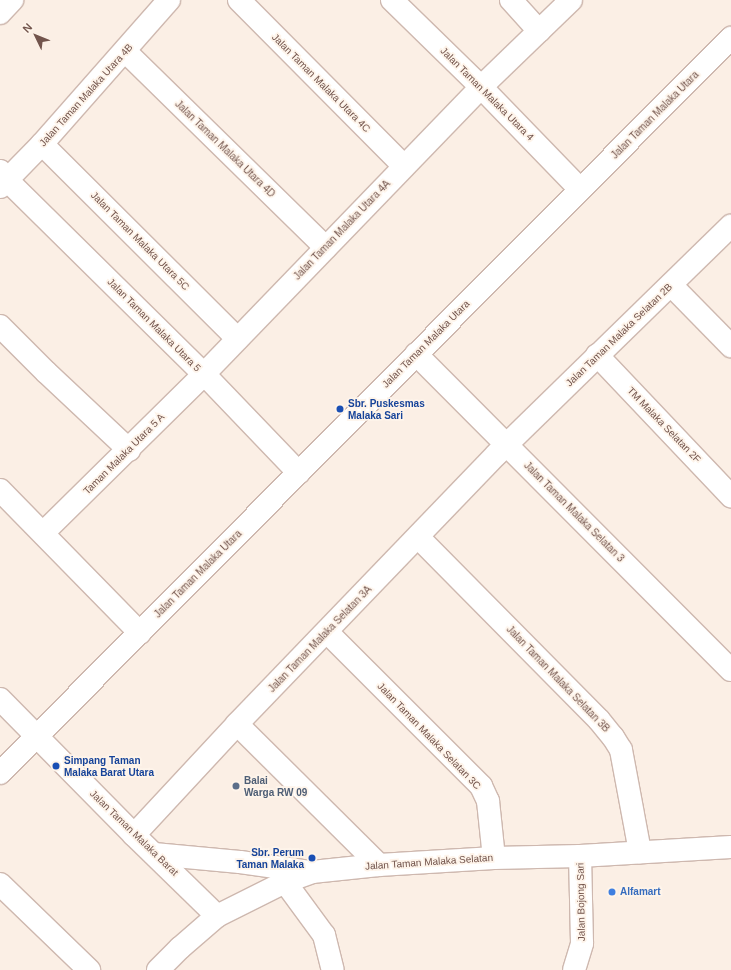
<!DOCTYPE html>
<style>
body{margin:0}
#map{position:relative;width:731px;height:970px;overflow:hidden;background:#fbefe5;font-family:Helvetica,sans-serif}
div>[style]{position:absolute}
.roads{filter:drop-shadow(1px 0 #ceb8af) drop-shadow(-1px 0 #ceb8af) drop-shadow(0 1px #ceb8af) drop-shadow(0 -1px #ceb8af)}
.minor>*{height:22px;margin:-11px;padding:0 11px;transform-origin:11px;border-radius:11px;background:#fff}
.dots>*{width:11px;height:11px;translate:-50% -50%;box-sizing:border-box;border:2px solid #fef4ea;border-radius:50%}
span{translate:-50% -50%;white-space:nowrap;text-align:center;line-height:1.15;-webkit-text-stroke:3.5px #fef4ea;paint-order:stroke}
.street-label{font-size:10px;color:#72544c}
.transit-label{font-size:10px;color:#164399;font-weight:700}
.left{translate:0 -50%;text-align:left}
.right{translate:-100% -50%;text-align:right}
.service-label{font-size:10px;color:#4e5e75;font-weight:700}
.shop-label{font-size:10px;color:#366cbe;font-weight:700}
.north{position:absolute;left:16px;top:16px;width:40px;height:40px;-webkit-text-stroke:3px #fef4ea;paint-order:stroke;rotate:313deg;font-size:11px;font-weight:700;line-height:16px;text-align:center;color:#72544c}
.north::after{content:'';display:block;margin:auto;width:14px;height:18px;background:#72544c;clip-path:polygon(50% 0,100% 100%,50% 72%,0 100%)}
</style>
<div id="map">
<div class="roads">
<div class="minor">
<div style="left:239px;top:0;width:234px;rotate:45.2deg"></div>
<div style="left:392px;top:0;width:124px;rotate:44.3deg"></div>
<div style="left:481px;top:87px;width:142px;rotate:45.9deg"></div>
<div style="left:511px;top:0;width:42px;rotate:47.9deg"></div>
<div style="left:0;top:13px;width:18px;rotate:-47deg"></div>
<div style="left:125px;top:51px;width:281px;rotate:44.4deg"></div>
<div style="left:42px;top:144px;width:276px;rotate:44.9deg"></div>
<div style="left:0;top:171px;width:11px;rotate:52deg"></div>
<div style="left:7px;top:180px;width:276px;rotate:44.6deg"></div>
<div style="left:204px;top:374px;width:137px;rotate:46.2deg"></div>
<div style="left:0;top:187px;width:60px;rotate:-45.7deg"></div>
<div style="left:42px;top:144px;width:192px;rotate:-48.6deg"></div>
<div style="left:671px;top:285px;width:86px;rotate:45.5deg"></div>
<div style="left:0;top:326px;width:65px;rotate:45deg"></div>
<div style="left:46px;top:372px;width:114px;rotate:43.2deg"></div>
<div style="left:416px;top:354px;width:446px;rotate:45.1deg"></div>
<div style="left:597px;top:355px;width:195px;rotate:46.5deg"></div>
<div style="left:0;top:490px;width:200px;rotate:45.6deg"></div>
<div style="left:43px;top:533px;width:226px;rotate:-44.6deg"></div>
<div style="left:204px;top:374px;width:399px;rotate:-46deg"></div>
<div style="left:481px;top:87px;width:125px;rotate:-44deg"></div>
<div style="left:418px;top:537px;width:257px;rotate:45.3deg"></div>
<div style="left:599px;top:720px;width:22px;rotate:51deg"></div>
<div style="left:613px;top:737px;width:15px;rotate:58deg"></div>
<div style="left:621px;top:750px;width:104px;rotate:79.4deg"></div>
<div style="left:327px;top:632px;width:218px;rotate:45deg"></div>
<div style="left:481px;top:786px;width:17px;rotate:65deg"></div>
<div style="left:488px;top:801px;width:57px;rotate:84deg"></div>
<div style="left:0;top:699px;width:191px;rotate:45.4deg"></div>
<div style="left:134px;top:835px;width:116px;rotate:44.3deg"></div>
<div style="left:237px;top:724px;width:200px;rotate:44.8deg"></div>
<div style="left:0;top:773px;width:1037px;rotate:-45.16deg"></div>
<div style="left:134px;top:835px;width:151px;rotate:-47.1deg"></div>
<div style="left:237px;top:724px;width:375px;rotate:-46.1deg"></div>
<div style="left:497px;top:454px;width:327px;rotate:-44.3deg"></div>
<div style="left:154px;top:854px;width:86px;rotate:5.3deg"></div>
<div style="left:240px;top:862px;width:70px;rotate:8.2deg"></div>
<div style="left:285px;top:882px;width:66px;rotate:53.7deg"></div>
<div style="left:324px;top:935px;width:36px;rotate:76deg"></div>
<div style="left:0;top:884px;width:124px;rotate:44deg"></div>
<div style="left:158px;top:970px;width:31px;rotate:-45deg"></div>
<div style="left:180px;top:948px;width:49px;rotate:-40.9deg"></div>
<div style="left:217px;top:916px;width:76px;rotate:-26.6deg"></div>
<div style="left:285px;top:882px;width:29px;rotate:-20deg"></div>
<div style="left:312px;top:872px;width:67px;rotate:-6deg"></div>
<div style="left:379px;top:865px;width:115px;rotate:-3.5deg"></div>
<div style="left:494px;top:858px;width:86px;rotate:-1.3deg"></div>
<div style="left:580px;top:856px;width:151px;rotate:-3.4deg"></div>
<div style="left:574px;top:970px;width:28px;rotate:-73deg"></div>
<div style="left:582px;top:943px;width:87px;rotate:-91.3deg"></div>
</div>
</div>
<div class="dots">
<div style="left:340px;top:409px;background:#1a4fb4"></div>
<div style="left:56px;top:766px;background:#1a4fb4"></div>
<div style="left:236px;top:786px;background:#5c6f8a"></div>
<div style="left:312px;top:858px;background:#1a4fb4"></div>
<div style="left:612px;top:892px;background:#3f7fe0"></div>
</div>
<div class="street-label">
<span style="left:321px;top:83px;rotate:45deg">Jalan Taman Malaka Utara 4C</span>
<span style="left:487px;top:94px;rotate:45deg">Jalan Taman Malaka Utara 4</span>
<span style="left:86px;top:95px;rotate:-48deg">Jalan Taman Malaka Utara 4B</span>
<span style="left:655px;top:115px;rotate:-45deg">Jalan Taman Malaka Utara</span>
<span style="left:225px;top:149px;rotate:44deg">Jalan Taman Malaka Utara 4D</span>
<span style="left:342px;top:230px;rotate:-46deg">Jalan Taman Malaka Utara 4A</span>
<span style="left:140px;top:241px;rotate:45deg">Jalan Taman Malaka Utara 5C</span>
<span style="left:154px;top:325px;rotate:45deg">Jalan Taman Malaka Utara 5</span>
<span style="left:619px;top:335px;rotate:-44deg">Jalan Taman Malaka Selatan 2B</span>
<span style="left:426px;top:344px;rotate:-45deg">Jalan Taman Malaka Utara</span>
<span style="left:664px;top:425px;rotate:46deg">TM Malaka Selatan 2F</span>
<span style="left:124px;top:454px;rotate:-45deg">Taman Malaka Utara 5 A</span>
<span style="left:574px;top:512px;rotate:45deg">Jalan Taman Malaka Selatan 3</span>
<span style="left:198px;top:574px;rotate:-45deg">Jalan Taman Malaka Utara</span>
<span style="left:320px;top:639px;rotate:-46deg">Jalan Taman Malaka Selatan 3A</span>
<span style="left:558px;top:679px;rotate:46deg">Jalan Taman Malaka Selatan 3B</span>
<span style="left:429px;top:736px;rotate:46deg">Jalan Taman Malaka Selatan 3C</span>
<span style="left:134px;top:833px;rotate:44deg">Jalan Taman Malaka Barat</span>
<span style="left:429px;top:862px;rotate:-4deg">Jalan Taman Malaka Selatan</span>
<span style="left:581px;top:902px;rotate:-91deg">Jalan Bojong Sari</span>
</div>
<div class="transit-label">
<span class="left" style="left:348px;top:409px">Sbr. Puskesmas<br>Malaka Sari</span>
<span class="left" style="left:64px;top:766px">Simpang Taman<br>Malaka Barat Utara</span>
<span class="right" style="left:304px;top:858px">Sbr. Perum<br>Taman Malaka</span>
</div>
<div class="service-label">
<span class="left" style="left:244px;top:786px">Balai<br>Warga RW 09</span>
</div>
<div class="shop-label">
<span class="left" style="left:620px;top:892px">Alfamart</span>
</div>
<div class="north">N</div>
</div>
